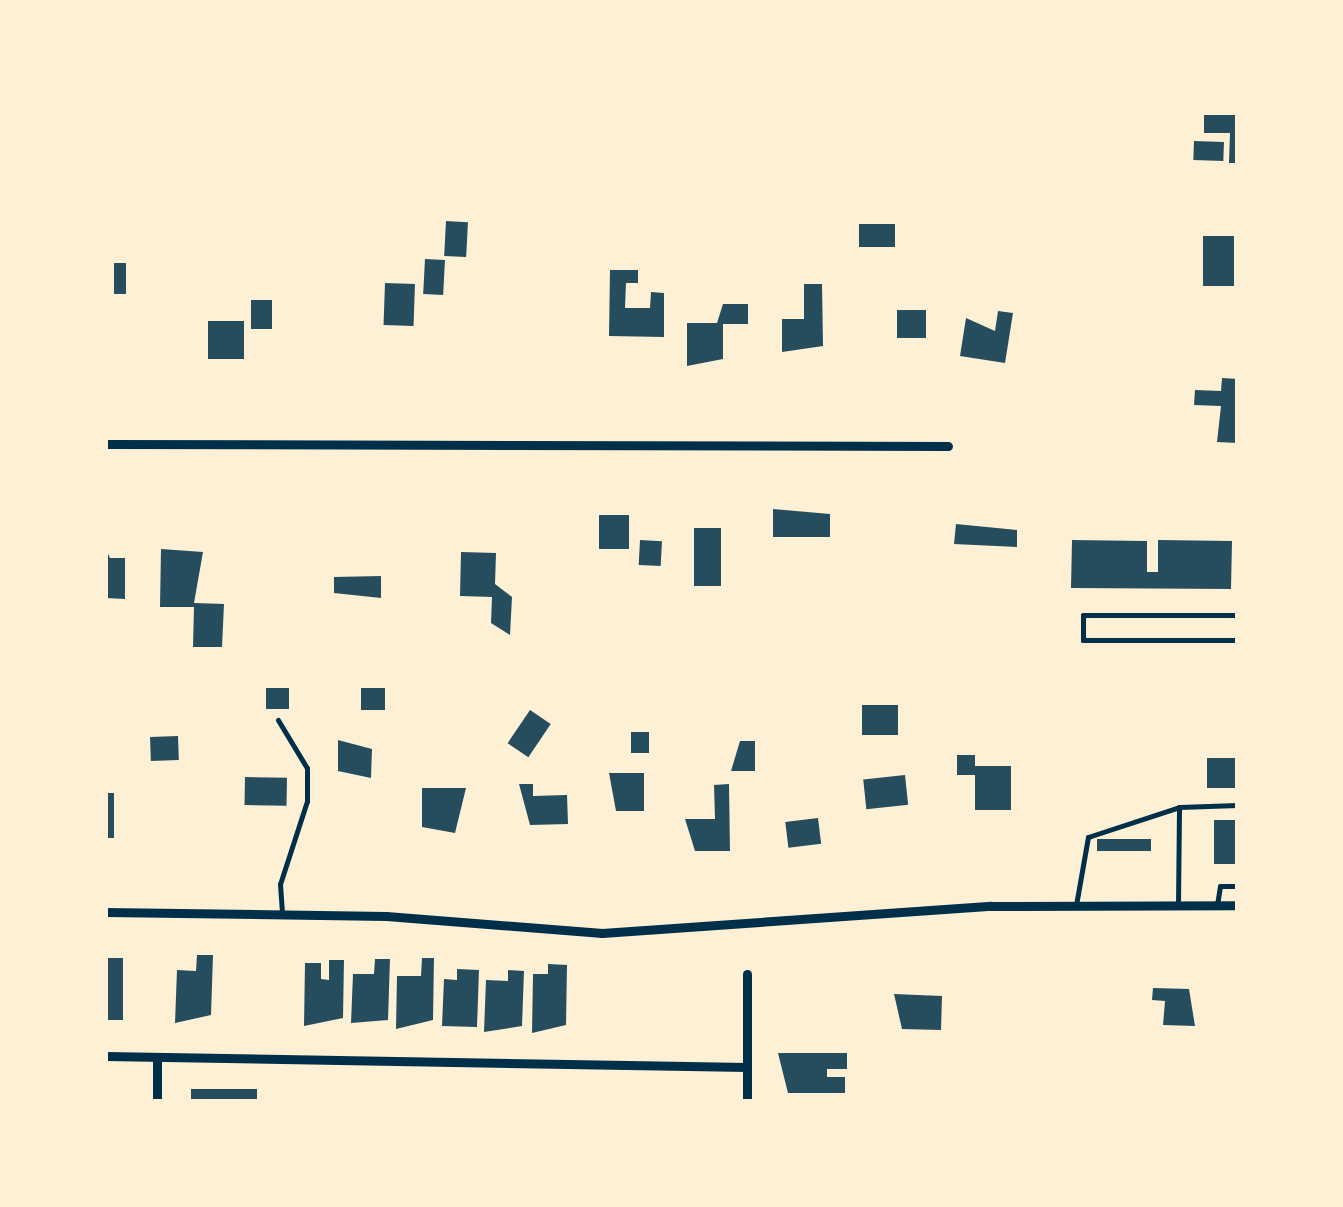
<!DOCTYPE html>
<style>
body{margin:0}
#map{position:relative;width:1343px;height:1207px;overflow:hidden;background:#fdf0d5;font-family:"Roboto Condensed",sans-serif}
div>[style]{position:absolute}
.building>*{inset:0;background:#264d5e;transform-origin:0 0}
.service>*{height:5px;margin:-2.5px;padding:0 2.5px;transform-origin:2.5px;border-radius:2.5px;background:#003049}
.minor>*{height:9px;margin:-4.5px;padding:0 4.5px;transform-origin:4.5px;border-radius:4.5px;background:#003049}
span{translate:-50% -50%;white-space:nowrap;text-align:center;line-height:1.15;-webkit-text-stroke:8px #fdf0d5;paint-order:stroke}
.frame{position:absolute;inset:0;border:108px solid #fdf0d5;pointer-events:none}
</style>
<div id="map">
<div class="building">
<div style="clip-path:polygon(1204px 115px,1238px 115px,1238px 163px,1229px 163px,1230px 133px,1204px 133px)"></div>
<div style="left:1194px;top:141px;width:30px;height:19px;rotate:2deg"></div>
<div style="left:446px;top:221px;width:22px;height:35px;rotate:3deg"></div>
<div style="left:859px;top:224px;width:36px;height:23px"></div>
<div style="left:1203px;top:236px;width:31px;height:50px"></div>
<div style="left:425px;top:259px;width:20px;height:35px;rotate:3deg"></div>
<div style="left:114px;top:263px;width:12px;height:31px"></div>
<div style="clip-path:polygon(610px 270px,638px 270px,638px 283px,626px 283px,625px 308px,650px 308px,651px 292px,664px 293px,664px 337px,609px 336px)"></div>
<div style="left:385px;top:283px;width:30px;height:42px;rotate:2deg"></div>
<div style="clip-path:polygon(804px 284px,822px 284px,823px 346px,782px 352px,782px 319px,804px 319px)"></div>
<div style="left:251px;top:300px;width:21px;height:29px"></div>
<div style="clip-path:polygon(723px 304px,748px 304px,748px 324px,723px 324px,723px 359px,687px 366px,687px 323px,717px 323px)"></div>
<div style="left:897px;top:310px;width:29px;height:28px"></div>
<div style="clip-path:polygon(998px 311px,1013px 313px,1005px 363px,960px 356px,966px 318px,995px 331px)"></div>
<div style="left:208px;top:321px;width:36px;height:38px"></div>
<div style="clip-path:polygon(1222px 378px,1238px 379px,1238px 443px,1217px 442px,1221px 406px,1194px 405px,1195px 390px,1221px 391px)"></div>
<div style="clip-path:polygon(773px 509px,830px 514px,830px 537px,773px 537px)"></div>
<div style="left:629px;top:515px;width:34px;height:30px;rotate:90deg"></div>
<div style="clip-path:polygon(956px 524px,1017px 530px,1017px 547px,954px 544px)"></div>
<div style="left:694px;top:528px;width:27px;height:58px"></div>
<div style="left:640px;top:540px;width:22px;height:25px;rotate:3deg"></div>
<div style="clip-path:polygon(1072px 540px,1147px 541px,1147px 572px,1158px 572px,1158px 540px,1232px 541px,1231px 589px,1071px 588px)"></div>
<div style="clip-path:polygon(105px 547px,110px 558px,125px 558px,125px 599px,105px 598px)"></div>
<div style="clip-path:polygon(161px 549px,203px 552px,194px 603px,224px 604px,222px 647px,193px 647px,194px 607px,160px 607px)"></div>
<div style="clip-path:polygon(461px 552px,496px 553px,495px 584px,512px 597px,510px 635px,491px 623px,492px 597px,460px 596px)"></div>
<div style="clip-path:polygon(381px 576px,381px 598px,334px 593px,334px 577px)"></div>
<div style="left:266px;top:688px;width:23px;height:21px"></div>
<div style="left:361px;top:688px;width:24px;height:22px"></div>
<div style="left:862px;top:705px;width:36px;height:30px"></div>
<div style="left:530px;top:710px;width:25px;height:40px;rotate:34deg"></div>
<div style="left:631px;top:732px;width:18px;height:21px"></div>
<div style="left:178px;top:736px;width:24px;height:28px;rotate:88deg"></div>
<div style="clip-path:polygon(338px 740px,372px 749px,371px 778px,338px 771px)"></div>
<div style="clip-path:polygon(740px 741px,755px 741px,755px 771px,731px 771px)"></div>
<div style="clip-path:polygon(957px 755px,975px 755px,975px 766px,1011px 766px,1011px 810px,975px 810px,975px 775px,957px 775px)"></div>
<div style="left:1207px;top:758px;width:31px;height:30px"></div>
<div style="clip-path:polygon(609px 773px,644px 773px,644px 811px,616px 811px)"></div>
<div style="left:905px;top:775px;width:30px;height:42px;rotate:84deg"></div>
<div style="left:245px;top:777px;width:42px;height:28px;rotate:1deg"></div>
<div style="clip-path:polygon(519px 784px,533px 784px,533px 796px,567px 795px,568px 824px,530px 825px)"></div>
<div style="clip-path:polygon(729px 784px,730px 851px,695px 851px,685px 819px,715px 819px,714px 785px)"></div>
<div style="clip-path:polygon(422px 788px,466px 788px,455px 833px,422px 827px)"></div>
<div style="left:105px;top:793px;width:9px;height:45px"></div>
<div style="left:818px;top:818px;width:26px;height:33px;rotate:83deg"></div>
<div style="left:1238px;top:820px;width:44px;height:24px;rotate:90deg"></div>
<div style="left:1097px;top:839px;width:54px;height:12px"></div>
<div style="clip-path:polygon(197px 955px,213px 955px,211px 1015px,175px 1023px,177px 970px,196px 971px)"></div>
<div style="left:105px;top:958px;width:18px;height:62px"></div>
<div style="clip-path:polygon(422px 958px,434px 958px,433px 1020px,396px 1029px,397px 976px,421px 976px)"></div>
<div style="clip-path:polygon(375px 959px,390px 959px,388px 1020px,351px 1023px,353px 974px,374px 974px)"></div>
<div style="clip-path:polygon(329px 960px,344px 960px,343px 1018px,304px 1026px,305px 963px,321px 963px,321px 979px,329px 980px)"></div>
<div style="clip-path:polygon(548px 964px,567px 965px,566px 1025px,532px 1033px,533px 974px,548px 974px)"></div>
<div style="clip-path:polygon(457px 969px,479px 970px,477px 1027px,442px 1026px,444px 979px,457px 980px)"></div>
<div style="clip-path:polygon(508px 970px,524px 971px,522px 1026px,484px 1032px,486px 980px,508px 981px)"></div>
<div style="clip-path:polygon(1153px 988px,1189px 989px,1195px 1026px,1163px 1025px,1165px 1001px,1152px 1000px)"></div>
<div style="clip-path:polygon(894px 994px,942px 996px,941px 1030px,902px 1029px)"></div>
<div style="clip-path:polygon(778px 1053px,847px 1053px,847px 1069px,827px 1069px,827px 1077px,845px 1077px,845px 1093px,788px 1093px)"></div>
<div style="left:191px;top:1089px;width:66px;height:13px"></div>
</div>
<div class="service">
<div style="left:1238px;top:615px;width:155px;rotate:180deg"></div>
<div style="left:1083px;top:615px;width:25px;rotate:90deg"></div>
<div style="left:1083px;top:640px;width:155px"></div>
<div style="left:278px;top:720px;width:56px;rotate:58.9deg"></div>
<div style="left:307px;top:768px;width:33px;rotate:90deg"></div>
<div style="left:307px;top:801px;width:87px;rotate:108deg"></div>
<div style="left:280px;top:884px;width:31px;rotate:86deg"></div>
<div style="left:1178px;top:904px;width:97px;rotate:-89.4deg"></div>
<div style="left:1076px;top:905px;width:69px;rotate:-80deg"></div>
<div style="left:1088px;top:837px;width:96px;rotate:-18.2deg"></div>
<div style="left:1179px;top:807px;width:59px;rotate:-1.9deg"></div>
<div style="left:1217px;top:905px;width:19px;rotate:-81deg"></div>
<div style="left:1220px;top:886px;width:18px"></div>
</div>
<div class="minor">
<div style="left:105px;top:444px;width:843px;rotate:0.14deg"></div>
<div style="left:105px;top:912px;width:281px;rotate:0.8deg"></div>
<div style="left:386px;top:916px;width:217px;rotate:4.5deg"></div>
<div style="left:602px;top:933px;width:390px;rotate:-4deg"></div>
<div style="left:991px;top:906px;width:247px;rotate:-0.2deg"></div>
<div style="left:105px;top:1056px;width:642px;rotate:0.98deg"></div>
<div style="left:157px;top:1057px;width:45px;rotate:90deg"></div>
<div style="left:747px;top:1102px;width:128px;rotate:-90deg"></div>
</div>
<div class="frame"></div>
</div>
